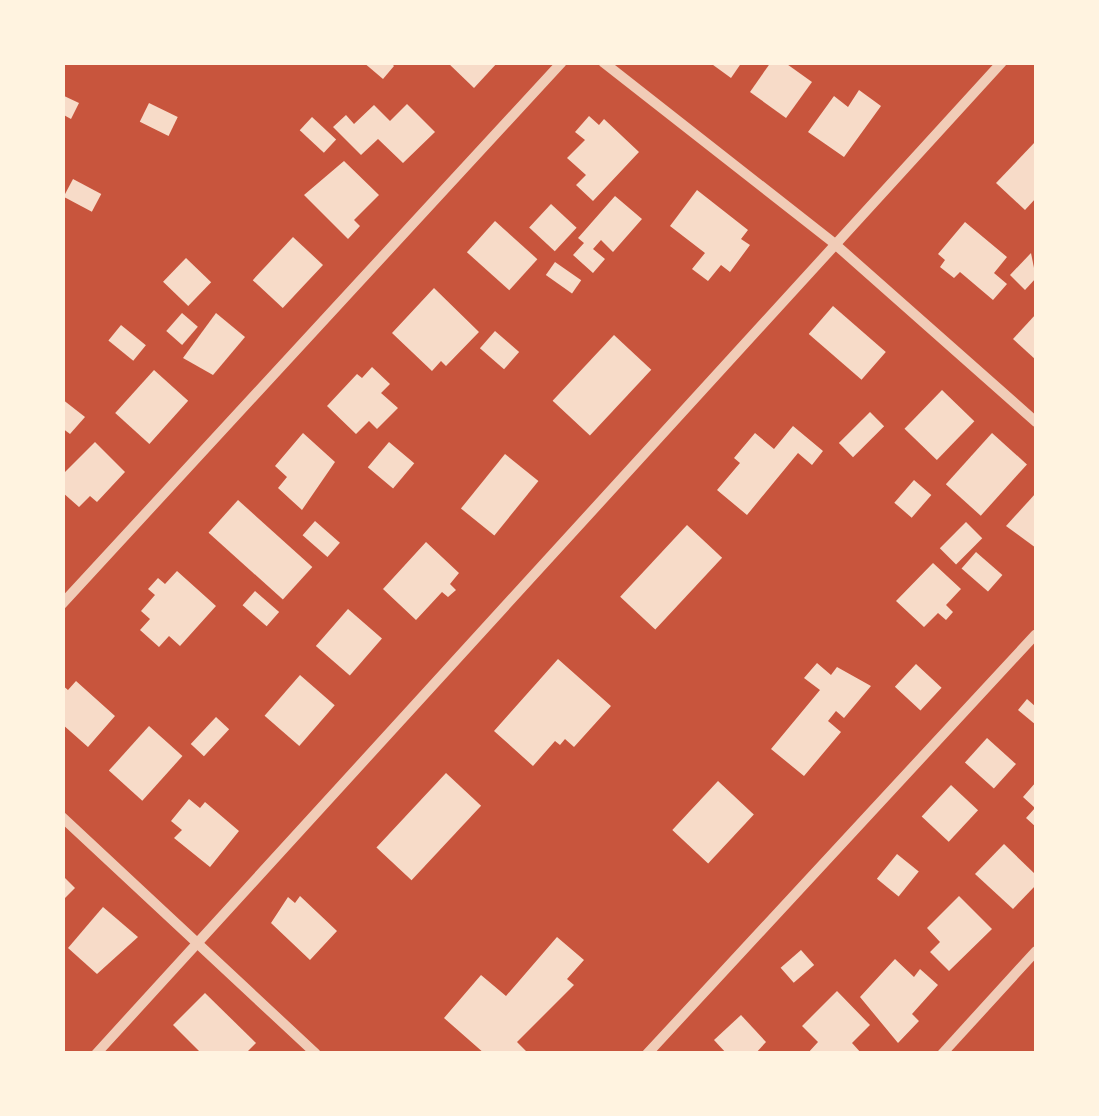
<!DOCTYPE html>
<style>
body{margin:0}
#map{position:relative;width:1099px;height:1116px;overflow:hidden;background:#c8553d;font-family:Karla,sans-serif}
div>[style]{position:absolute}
.building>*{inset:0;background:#f7dbc8;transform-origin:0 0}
.minor>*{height:10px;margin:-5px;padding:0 5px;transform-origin:5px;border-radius:5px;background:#f1ccb7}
span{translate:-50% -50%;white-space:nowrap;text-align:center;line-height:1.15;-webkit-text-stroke:8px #fff3e0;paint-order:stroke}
.frame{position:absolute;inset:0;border:65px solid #fff3e0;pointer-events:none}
</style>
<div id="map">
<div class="building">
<div style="clip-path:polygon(363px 62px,390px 62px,394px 66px,383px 79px)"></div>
<div style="clip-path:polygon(447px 62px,498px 62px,474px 88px)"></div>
<div style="clip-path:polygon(709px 62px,742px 62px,731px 78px)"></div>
<div style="clip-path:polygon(771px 62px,784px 62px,812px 82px,786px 118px,750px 92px)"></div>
<div style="clip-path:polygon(859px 90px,881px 106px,844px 157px,808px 132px,834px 96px,848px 107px)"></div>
<div style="clip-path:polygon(62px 95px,79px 103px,71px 119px,62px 114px)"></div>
<div style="left:149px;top:103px;width:32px;height:21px;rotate:26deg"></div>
<div style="clip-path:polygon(407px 104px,435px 132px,403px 163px,378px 139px,361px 155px,333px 127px,346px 115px,354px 124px,374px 105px,390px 121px)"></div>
<div style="clip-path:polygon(589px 116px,599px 125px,604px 119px,639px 152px,593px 201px,576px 185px,586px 175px,567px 158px,585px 140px,575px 132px)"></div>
<div style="left:312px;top:117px;width:33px;height:18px;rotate:43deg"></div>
<div style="clip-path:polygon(1036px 141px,1036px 198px,1025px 210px,996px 183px)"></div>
<div style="clip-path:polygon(344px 161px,379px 195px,354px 220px,360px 226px,348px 239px,304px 195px)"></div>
<div style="left:73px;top:179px;width:32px;height:20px;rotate:28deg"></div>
<div style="clip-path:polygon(697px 190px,748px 230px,741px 239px,750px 245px,730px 272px,721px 265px,708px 281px,692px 269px,705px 253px,670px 226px)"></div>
<div style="clip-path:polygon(615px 196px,642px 219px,613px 252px,601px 240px,593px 249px,605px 259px,593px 273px,573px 255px,584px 243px,578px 238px)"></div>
<div style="left:551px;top:204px;width:35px;height:32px;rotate:43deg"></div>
<div style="left:495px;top:221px;width:57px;height:42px;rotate:42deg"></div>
<div style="clip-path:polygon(965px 222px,1007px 257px,994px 273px,1007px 284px,993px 300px,960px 272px,954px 278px,940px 267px,945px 260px,938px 254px)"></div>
<div style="left:293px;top:237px;width:41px;height:59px;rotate:43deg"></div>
<div style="clip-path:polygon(1031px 253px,1036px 278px,1025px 290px,1010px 275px)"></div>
<div style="left:186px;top:258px;width:35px;height:33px;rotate:44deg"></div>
<div style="left:555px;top:262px;width:32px;height:16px;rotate:35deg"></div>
<div style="clip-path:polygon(434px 288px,479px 332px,446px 366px,441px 361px,432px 371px,392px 333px)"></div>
<div style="left:833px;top:306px;width:70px;height:37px;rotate:41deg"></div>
<div style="left:182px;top:313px;width:21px;height:24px;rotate:41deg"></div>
<div style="clip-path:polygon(216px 313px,245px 337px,213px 375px,183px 358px)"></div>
<div style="clip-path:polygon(1036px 314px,1036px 360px,1013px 339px)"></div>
<div style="left:121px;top:325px;width:32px;height:20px;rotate:39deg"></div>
<div style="left:495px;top:331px;width:32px;height:23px;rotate:41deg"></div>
<div style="left:614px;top:335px;width:51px;height:90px;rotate:43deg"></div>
<div style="clip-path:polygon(372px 367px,390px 384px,381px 393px,398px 408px,377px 429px,369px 421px,356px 434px,327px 406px,357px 374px,362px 378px)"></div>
<div style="left:154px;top:370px;width:46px;height:58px;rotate:42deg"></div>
<div style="left:942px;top:390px;width:45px;height:54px;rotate:44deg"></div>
<div style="clip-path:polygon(62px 399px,85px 417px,70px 434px,62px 428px)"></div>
<div style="left:870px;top:412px;width:20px;height:44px;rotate:45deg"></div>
<div style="clip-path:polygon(793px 426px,823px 451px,812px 465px,798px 453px,747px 515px,717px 490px,740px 463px,734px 458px,755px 433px,774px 449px)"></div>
<div style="clip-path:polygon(303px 433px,335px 462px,302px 510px,278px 488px,287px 477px,275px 466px)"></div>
<div style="left:992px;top:433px;width:47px;height:69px;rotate:42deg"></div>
<div style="clip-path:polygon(95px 442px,125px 472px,97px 502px,90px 496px,79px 507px,62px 492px,62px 475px)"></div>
<div style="left:389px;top:442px;width:33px;height:33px;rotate:40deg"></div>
<div style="left:505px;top:454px;width:43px;height:70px;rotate:39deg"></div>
<div style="left:914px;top:480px;width:23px;height:30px;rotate:41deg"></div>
<div style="clip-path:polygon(1036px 493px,1036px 548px,1006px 526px)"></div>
<div style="left:238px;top:500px;width:100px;height:44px;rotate:42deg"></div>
<div style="left:315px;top:521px;width:33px;height:19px;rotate:41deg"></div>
<div style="left:966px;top:522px;width:23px;height:37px;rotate:45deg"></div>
<div style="left:687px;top:525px;width:48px;height:98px;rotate:43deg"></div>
<div style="clip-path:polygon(426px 542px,459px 573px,450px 584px,456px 590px,448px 597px,442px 592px,416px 620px,383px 589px)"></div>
<div style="left:976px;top:552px;width:35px;height:22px;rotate:41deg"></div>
<div style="clip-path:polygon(933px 563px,961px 589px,946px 605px,953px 612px,946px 620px,938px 613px,924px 627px,896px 601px)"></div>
<div style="clip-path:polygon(177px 571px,216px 606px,180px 646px,169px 636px,159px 647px,140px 630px,150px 619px,141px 611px,155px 595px,148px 589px,158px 578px,165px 584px)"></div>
<div style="left:255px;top:591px;width:32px;height:19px;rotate:41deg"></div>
<div style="left:348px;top:609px;width:45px;height:49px;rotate:41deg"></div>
<div style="clip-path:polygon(558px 659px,611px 706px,574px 747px,565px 739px,560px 745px,555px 741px,533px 766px,494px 731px)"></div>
<div style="clip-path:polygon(817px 663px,831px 675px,837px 667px,871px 686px,844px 718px,836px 711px,828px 721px,841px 732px,804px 776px,771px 749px,820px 690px,804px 678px)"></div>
<div style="left:916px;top:664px;width:35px;height:31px;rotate:43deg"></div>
<div style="left:300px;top:675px;width:46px;height:54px;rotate:41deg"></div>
<div style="clip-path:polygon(76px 681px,115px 716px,88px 747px,62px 724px,62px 685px,68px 690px)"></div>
<div style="clip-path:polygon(1027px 699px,1036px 707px,1036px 725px,1018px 710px)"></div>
<div style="left:216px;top:717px;width:18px;height:37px;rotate:43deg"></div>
<div style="left:149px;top:726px;width:45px;height:60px;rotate:42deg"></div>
<div style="left:987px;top:738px;width:39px;height:33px;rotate:42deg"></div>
<div style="left:446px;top:773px;width:48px;height:102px;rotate:43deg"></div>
<div style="left:718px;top:781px;width:49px;height:67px;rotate:43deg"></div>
<div style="clip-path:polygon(1036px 782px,1036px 827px,1026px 818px,1035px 808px,1023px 797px)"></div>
<div style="left:951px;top:785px;width:37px;height:43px;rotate:43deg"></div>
<div style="clip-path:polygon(189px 799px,200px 808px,205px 802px,239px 831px,210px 867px,174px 838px,182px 830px,171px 821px)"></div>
<div style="clip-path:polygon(1004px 844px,1036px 875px,1036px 885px,1013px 909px,975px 874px)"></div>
<div style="left:897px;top:854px;width:28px;height:32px;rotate:39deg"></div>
<div style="clip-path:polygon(62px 875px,75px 888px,62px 901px)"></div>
<div style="clip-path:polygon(300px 896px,337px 931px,310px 960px,271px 923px,288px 897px,295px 903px)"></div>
<div style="clip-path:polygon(959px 896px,992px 929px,949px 971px,930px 952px,940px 942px,927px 928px)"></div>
<div style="clip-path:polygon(103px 907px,138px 937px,97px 974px,68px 948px)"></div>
<div style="clip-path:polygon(557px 937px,584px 960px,567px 979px,574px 985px,517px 1042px,529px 1054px,485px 1054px,444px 1018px,481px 975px,506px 996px)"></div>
<div style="left:801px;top:950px;width:20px;height:27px;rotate:49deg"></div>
<div style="clip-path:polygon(895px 959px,914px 977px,920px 969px,938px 985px,912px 1014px,919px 1021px,898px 1043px,860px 997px)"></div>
<div style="clip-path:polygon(837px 991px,870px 1025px,852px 1043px,862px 1054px,807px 1054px,818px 1042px,802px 1026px)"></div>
<div style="clip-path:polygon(205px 993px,256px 1043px,245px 1054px,202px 1054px,173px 1025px)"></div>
<div style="clip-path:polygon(741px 1015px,766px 1042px,755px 1054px,727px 1054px,714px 1040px)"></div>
</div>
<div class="minor">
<div style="left:603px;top:62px;width:296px;rotate:38.1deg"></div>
<div style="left:836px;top:245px;width:267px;rotate:41.5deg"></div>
<div style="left:62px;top:604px;width:737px;rotate:-47.31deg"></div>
<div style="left:62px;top:817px;width:347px;rotate:43deg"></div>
<div style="left:96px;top:1054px;width:1343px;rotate:-47.59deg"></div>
<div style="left:647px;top:1054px;width:572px;rotate:-47.19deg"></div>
<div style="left:942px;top:1054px;width:139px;rotate:-47.6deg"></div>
</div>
<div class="frame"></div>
</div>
